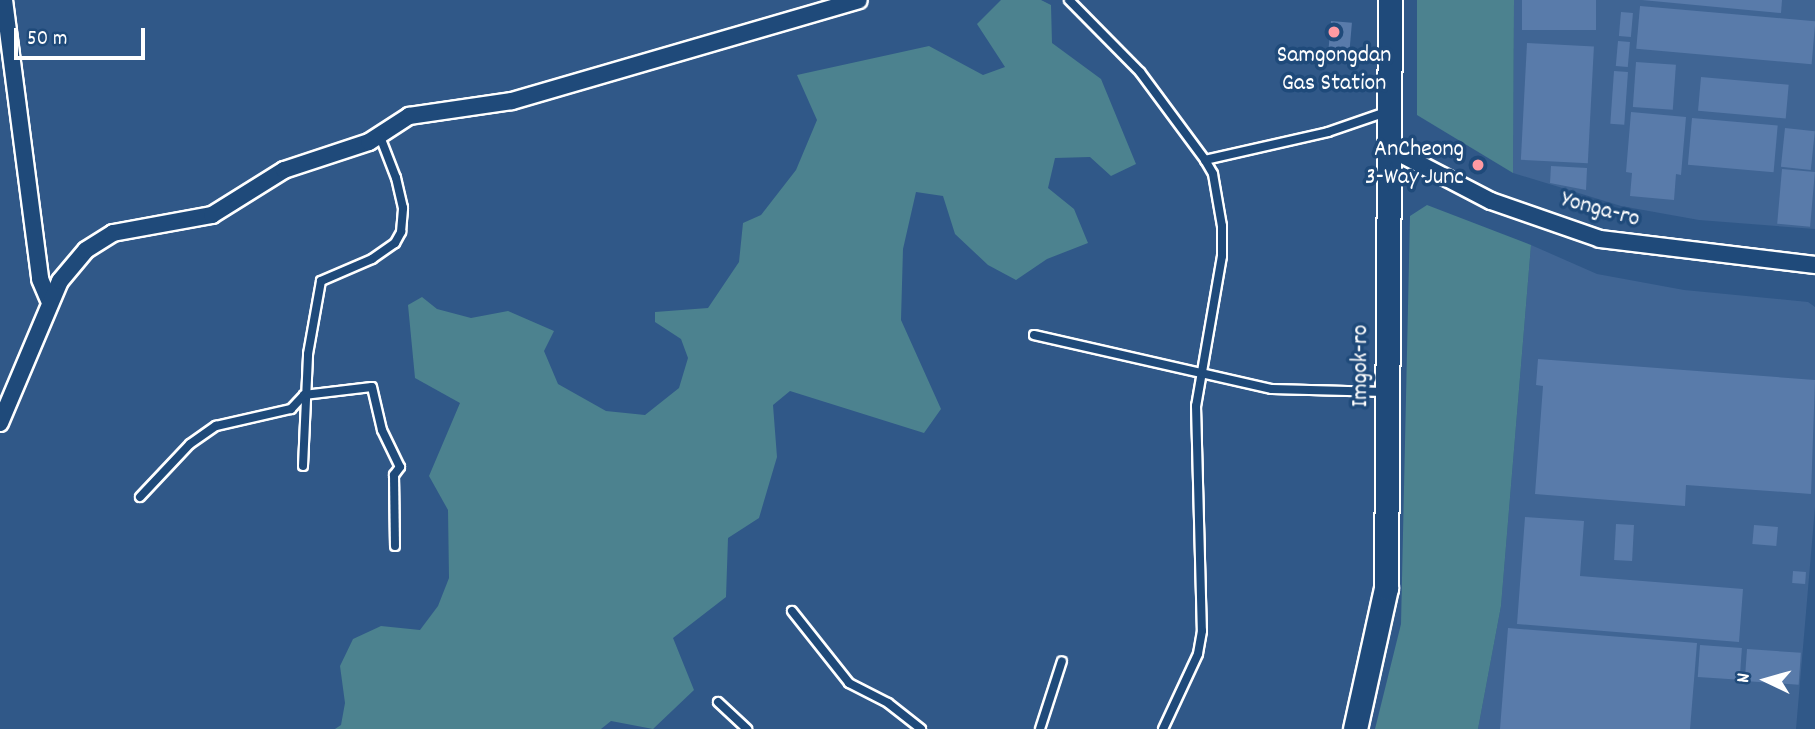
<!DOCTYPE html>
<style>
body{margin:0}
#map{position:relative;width:1815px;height:729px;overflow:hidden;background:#305888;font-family:Dekko,sans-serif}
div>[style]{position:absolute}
.built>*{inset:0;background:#406594}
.green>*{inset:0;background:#4c828f}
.building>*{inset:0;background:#597baa;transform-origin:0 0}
.roads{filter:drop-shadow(2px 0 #fff) drop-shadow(-2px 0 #fff) drop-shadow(0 2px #fff) drop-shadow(0 -2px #fff)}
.service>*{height:8px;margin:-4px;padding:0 4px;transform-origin:4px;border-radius:4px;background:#1f4a7a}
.minor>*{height:16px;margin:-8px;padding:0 8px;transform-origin:8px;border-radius:8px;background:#1f4a7a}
.secondary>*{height:23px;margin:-11.5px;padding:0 11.5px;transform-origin:11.5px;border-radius:11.5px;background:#1f4a7a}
.dots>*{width:19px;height:19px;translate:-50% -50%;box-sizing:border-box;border:4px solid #1f4a7a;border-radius:50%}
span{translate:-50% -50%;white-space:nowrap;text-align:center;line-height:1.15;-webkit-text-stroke:7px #1f4a7a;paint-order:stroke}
.poi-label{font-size:24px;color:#fff}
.right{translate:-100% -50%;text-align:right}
.street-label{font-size:24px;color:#fff}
.north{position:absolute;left:1731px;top:645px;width:70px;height:70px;-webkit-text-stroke:5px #1f4a7a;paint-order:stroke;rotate:275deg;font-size:19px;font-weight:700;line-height:28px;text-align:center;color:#fff}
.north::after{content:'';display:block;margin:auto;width:24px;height:32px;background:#fff;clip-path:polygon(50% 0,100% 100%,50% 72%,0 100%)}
.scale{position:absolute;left:14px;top:28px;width:131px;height:32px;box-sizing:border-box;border:4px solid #fff;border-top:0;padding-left:9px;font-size:21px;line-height:24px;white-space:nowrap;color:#fff;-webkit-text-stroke:5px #1f4a7a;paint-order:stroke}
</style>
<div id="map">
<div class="built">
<div style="clip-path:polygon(1514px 0,1815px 0,1815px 229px,1699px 220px,1621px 206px,1513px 173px)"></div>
<div style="clip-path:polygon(1531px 245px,1597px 274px,1684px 290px,1808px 302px,1815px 307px,1815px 507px,1796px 729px,1478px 729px,1501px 606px)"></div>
</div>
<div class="green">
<div style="clip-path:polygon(1001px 0,1041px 0,1051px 5px,1052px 43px,1101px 79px,1136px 164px,1111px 176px,1090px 157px,1055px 158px,1048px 188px,1074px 209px,1088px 243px,1047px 259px,1016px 280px,988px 265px,955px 234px,943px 196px,916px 192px,903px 249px,901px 320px,941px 409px,924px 433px,790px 391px,773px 405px,777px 457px,759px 518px,728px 538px,726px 597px,673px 638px,694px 690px,653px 729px,611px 721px,601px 729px,335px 729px,341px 725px,345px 703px,340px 666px,353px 639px,381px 626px,420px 630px,438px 606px,449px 578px,448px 510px,429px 476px,460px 403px,415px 378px,408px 305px,422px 297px,437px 309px,471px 318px,508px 311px,554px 331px,544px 351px,558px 384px,606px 411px,645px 415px,679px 388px,688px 358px,681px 339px,655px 322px,655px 312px,708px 308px,739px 262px,743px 223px,761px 215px,796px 170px,817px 120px,797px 75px,929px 46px,983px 75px,1005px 67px,977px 24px)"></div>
<div style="clip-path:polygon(1417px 0,1514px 0,1513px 173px,1417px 115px)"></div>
<div style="clip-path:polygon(1427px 205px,1531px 245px,1501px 606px,1478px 729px,1375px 729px,1401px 624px,1410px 216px)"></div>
</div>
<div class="building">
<div style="left:1522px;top:0;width:74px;height:30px"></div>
<div style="clip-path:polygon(1642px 0,1782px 0,1781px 13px)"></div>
<div style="left:1640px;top:6px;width:176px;height:43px;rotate:5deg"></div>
<div style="left:1621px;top:12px;width:12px;height:24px;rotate:5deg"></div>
<div style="left:1331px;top:21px;width:21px;height:34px;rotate:5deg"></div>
<div style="left:1618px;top:41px;width:12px;height:25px;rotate:5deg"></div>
<div style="left:1527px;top:43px;width:67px;height:117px;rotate:3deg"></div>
<div style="left:1636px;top:62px;width:40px;height:45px;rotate:4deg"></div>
<div style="left:1614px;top:71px;width:14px;height:53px;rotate:4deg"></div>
<div style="left:1701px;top:77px;width:88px;height:34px;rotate:5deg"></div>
<div style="clip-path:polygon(1631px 112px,1686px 117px,1681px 175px,1676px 174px,1674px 200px,1630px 196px,1632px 173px,1626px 172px)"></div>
<div style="left:1692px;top:118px;width:86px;height:47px;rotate:5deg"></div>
<div style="left:1785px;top:128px;width:30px;height:39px;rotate:6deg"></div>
<div style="clip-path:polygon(1551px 166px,1587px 168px,1586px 190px,1550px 183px)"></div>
<div style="left:1782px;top:169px;width:33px;height:55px;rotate:5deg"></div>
<div style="clip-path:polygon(1538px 359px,1815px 380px,1811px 494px,1686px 485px,1685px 506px,1535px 494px,1543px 386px,1536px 385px)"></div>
<div style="clip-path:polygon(1525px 517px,1584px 521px,1580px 576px,1743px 589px,1739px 642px,1517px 624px)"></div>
<div style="left:1616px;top:524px;width:18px;height:36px;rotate:3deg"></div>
<div style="left:1754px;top:525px;width:24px;height:19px;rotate:5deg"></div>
<div style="left:1793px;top:571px;width:13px;height:12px;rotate:4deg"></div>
<div style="clip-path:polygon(1508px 628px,1697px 643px,1690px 729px,1500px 729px)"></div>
<div style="left:1700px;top:645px;width:42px;height:32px;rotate:4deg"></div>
<div style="left:1747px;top:649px;width:54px;height:32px;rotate:4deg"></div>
</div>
<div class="roads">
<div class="service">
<div style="left:1069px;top:0;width:101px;rotate:45.4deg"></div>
<div style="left:1140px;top:72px;width:109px;rotate:53.5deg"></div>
<div style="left:1205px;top:160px;width:16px;rotate:60deg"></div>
<div style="left:1213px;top:174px;width:53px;rotate:80.2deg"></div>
<div style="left:1222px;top:226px;width:30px;rotate:90deg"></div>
<div style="left:1222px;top:256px;width:152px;rotate:99.8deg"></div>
<div style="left:1196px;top:406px;width:225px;rotate:88.5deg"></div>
<div style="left:1202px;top:631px;width:23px;rotate:100deg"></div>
<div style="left:1198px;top:654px;width:83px;rotate:115deg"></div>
<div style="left:1205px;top:160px;width:126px;rotate:-12.8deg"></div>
<div style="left:1328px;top:132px;width:61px;rotate:-19deg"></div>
<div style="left:1034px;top:335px;width:244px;rotate:12.8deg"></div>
<div style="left:1272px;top:389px;width:113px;rotate:1.5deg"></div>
<div style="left:303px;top:466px;width:112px;rotate:-87.4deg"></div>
<div style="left:308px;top:354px;width:74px;rotate:-79.9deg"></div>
<div style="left:321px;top:281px;width:56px;rotate:-23.3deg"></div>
<div style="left:372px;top:259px;width:28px;rotate:-35deg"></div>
<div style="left:395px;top:243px;width:13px;rotate:-61deg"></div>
<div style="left:401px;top:232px;width:24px;rotate:-85deg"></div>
<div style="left:403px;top:208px;width:31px;rotate:-103deg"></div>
<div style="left:396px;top:178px;width:47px;rotate:-111.1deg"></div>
<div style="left:140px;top:497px;width:73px;rotate:-46.7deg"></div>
<div style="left:190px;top:444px;width:32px;rotate:-35deg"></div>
<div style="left:216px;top:426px;width:77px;rotate:-12.8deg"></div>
<div style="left:291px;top:409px;width:19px;rotate:-47deg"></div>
<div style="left:304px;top:395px;width:68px;rotate:-6.7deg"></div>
<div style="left:372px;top:387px;width:44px;rotate:76.9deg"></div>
<div style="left:382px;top:430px;width:41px;rotate:64.1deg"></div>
<div style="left:400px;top:467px;width:10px;rotate:127deg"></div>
<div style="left:394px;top:475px;width:71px;rotate:89.2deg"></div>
<div style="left:792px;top:611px;width:92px;rotate:51.6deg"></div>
<div style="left:849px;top:683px;width:44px;rotate:27.1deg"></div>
<div style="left:888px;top:703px;width:42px;rotate:38.2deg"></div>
<div style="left:718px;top:702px;width:40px;rotate:43deg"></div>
<div style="left:1040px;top:729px;width:71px;rotate:-72.1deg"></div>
</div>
<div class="minor">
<div style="left:4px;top:0;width:281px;rotate:82.6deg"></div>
<div style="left:40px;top:279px;width:23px;rotate:67deg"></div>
<div style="left:1389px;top:148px;width:115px;rotate:27.5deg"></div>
<div style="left:1491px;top:201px;width:115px;rotate:19.2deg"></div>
<div style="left:1600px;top:239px;width:217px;rotate:6.9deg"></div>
<div style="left:0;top:423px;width:154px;rotate:-67.1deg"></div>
<div style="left:60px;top:281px;width:40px;rotate:-50deg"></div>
<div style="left:86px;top:250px;width:32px;rotate:-32deg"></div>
<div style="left:113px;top:233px;width:101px;rotate:-10.3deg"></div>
<div style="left:212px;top:215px;width:85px;rotate:-32deg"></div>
<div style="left:284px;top:170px;width:89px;rotate:-18.2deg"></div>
<div style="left:369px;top:142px;width:48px;rotate:-33deg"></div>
<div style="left:409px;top:116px;width:104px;rotate:-8.3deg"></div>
<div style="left:512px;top:101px;width:361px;rotate:-16.2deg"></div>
</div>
<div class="secondary">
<div style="left:1355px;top:729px;width:144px;rotate:-77.6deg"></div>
<div style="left:1386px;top:588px;width:588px;rotate:-89.61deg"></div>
</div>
</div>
<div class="dots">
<div style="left:1334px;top:32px;background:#ff9aa2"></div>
<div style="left:1478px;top:165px;background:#ff9aa2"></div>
</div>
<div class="poi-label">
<span style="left:1334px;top:71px">Samgongdan<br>Gas Station</span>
<span class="right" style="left:1464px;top:165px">AnCheong<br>3-Way Junc</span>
</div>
<div class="street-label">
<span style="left:1600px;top:211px;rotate:15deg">Yonga-ro</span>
<span style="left:1362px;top:366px;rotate:-90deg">Imgok-ro</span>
</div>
<div class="north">N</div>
<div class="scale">50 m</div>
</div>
